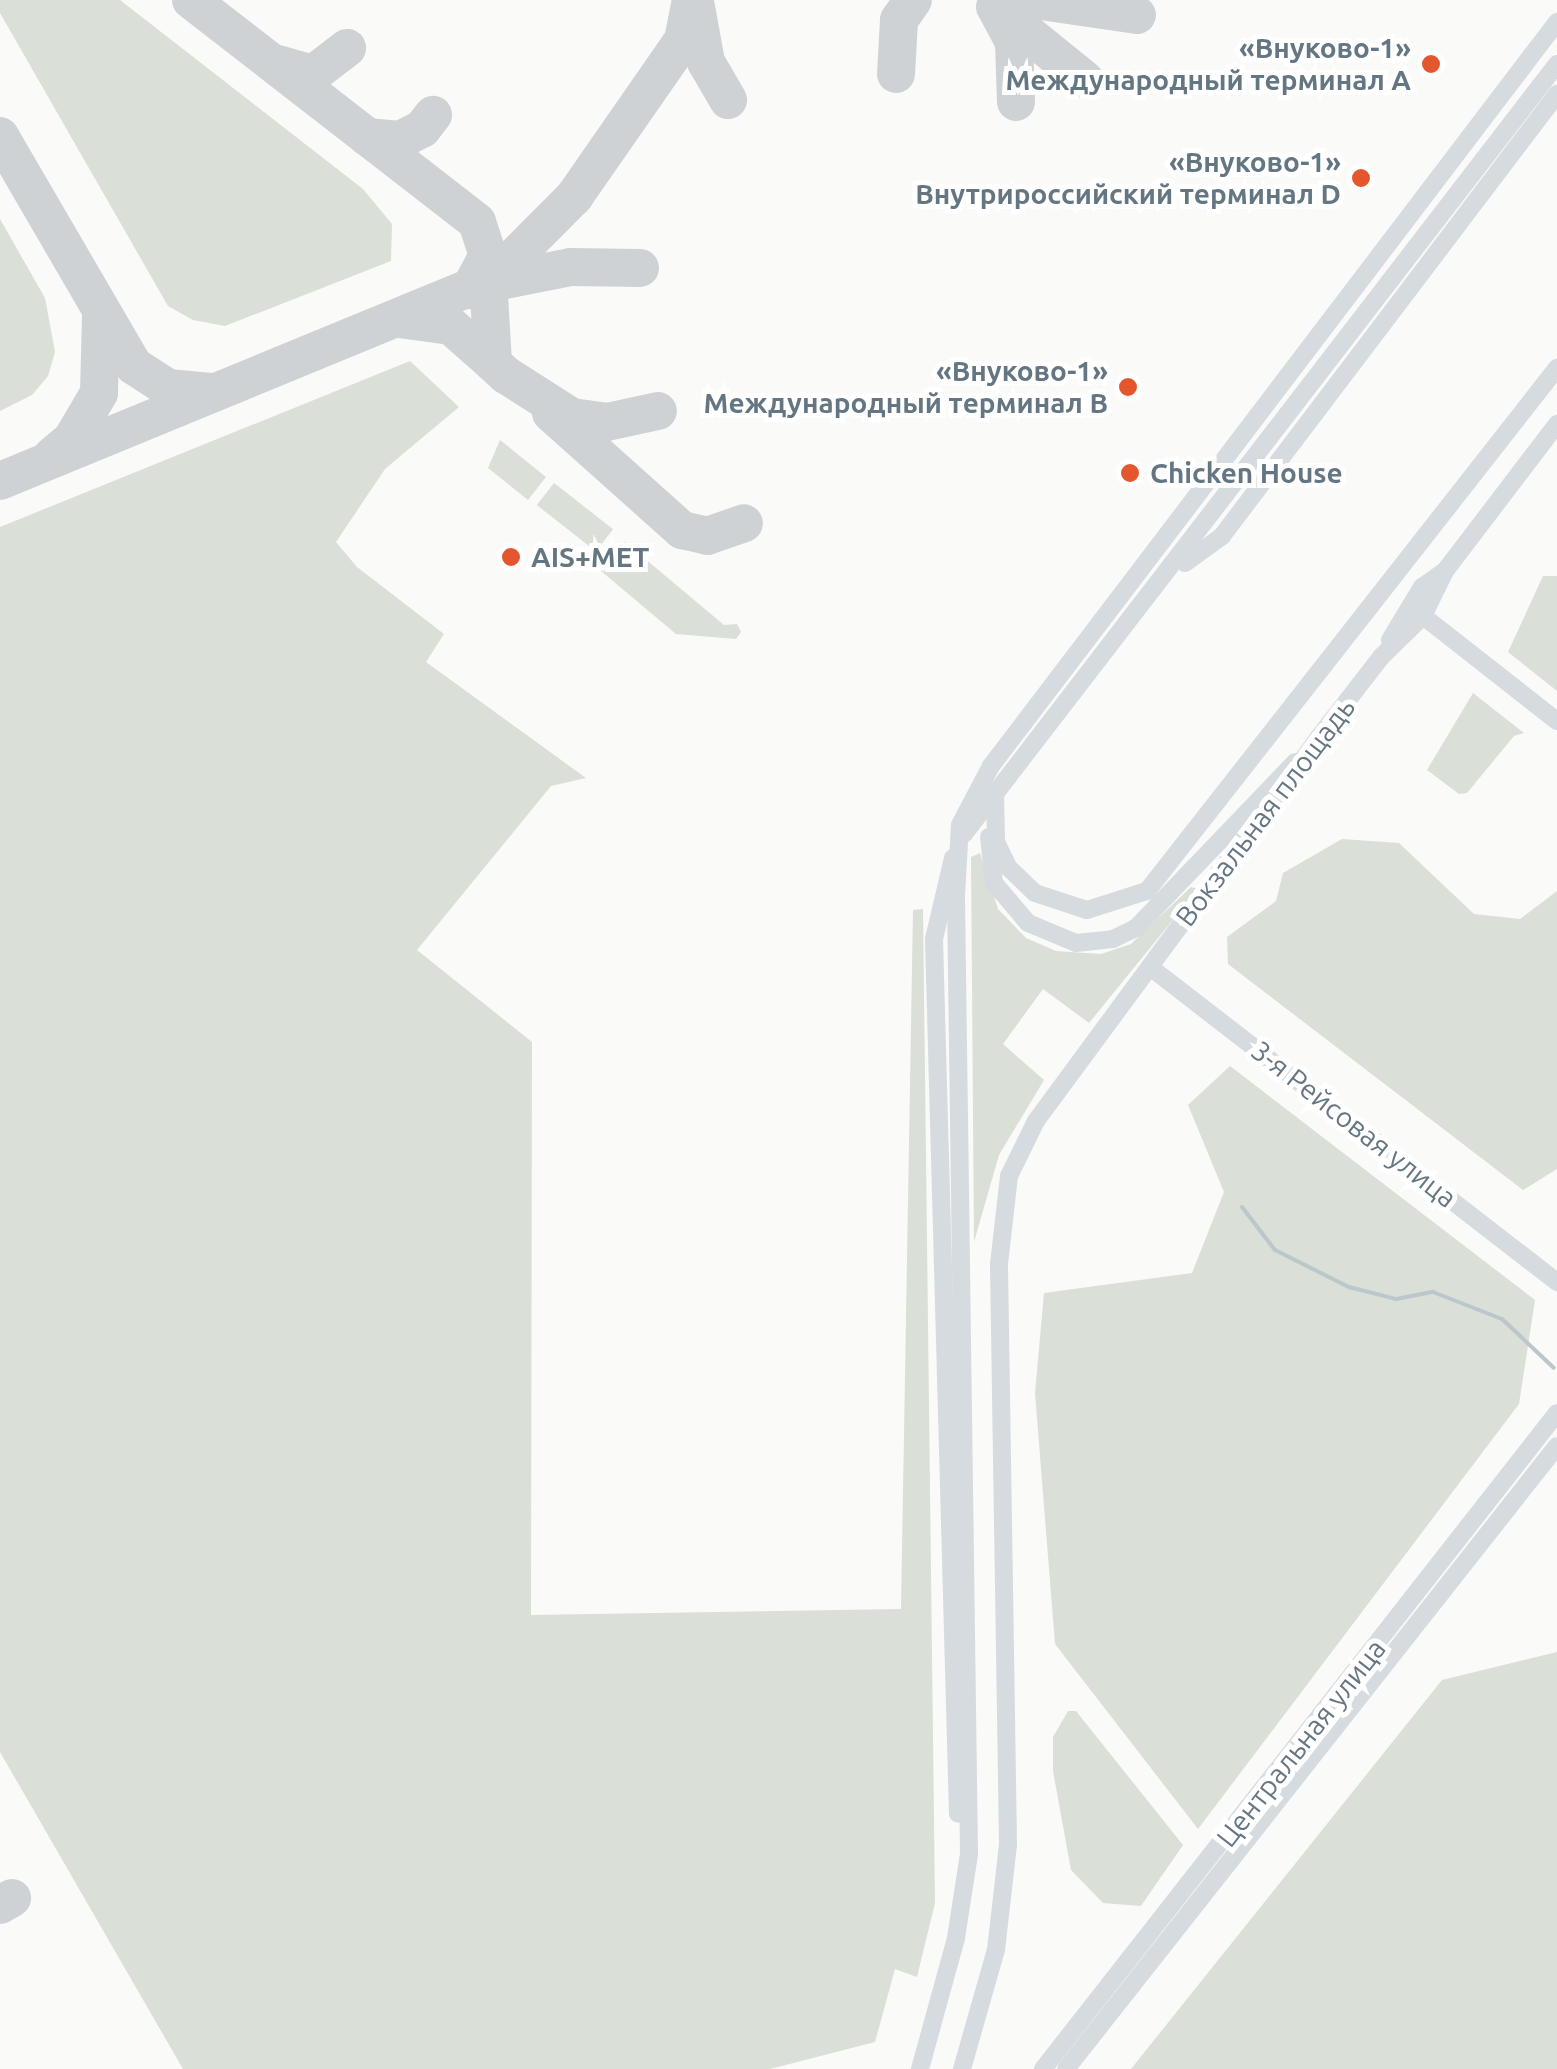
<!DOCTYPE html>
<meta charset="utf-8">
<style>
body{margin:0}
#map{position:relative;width:1557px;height:2069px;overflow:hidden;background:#fafaf8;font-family:Ubuntu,sans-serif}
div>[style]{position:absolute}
.green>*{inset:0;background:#dadfd7;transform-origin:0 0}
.stream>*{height:4px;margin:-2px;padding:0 2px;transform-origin:2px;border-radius:2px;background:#bbc7cb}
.taxiway>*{height:38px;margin:-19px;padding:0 19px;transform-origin:19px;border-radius:19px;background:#ced2d4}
.secondary>*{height:18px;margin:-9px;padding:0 9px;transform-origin:9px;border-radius:9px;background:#d6dbdf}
.dots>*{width:28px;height:28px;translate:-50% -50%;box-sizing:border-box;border:5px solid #fff;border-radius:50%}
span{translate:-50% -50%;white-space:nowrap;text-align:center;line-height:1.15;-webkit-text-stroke:10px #fff;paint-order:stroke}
.poi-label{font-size:28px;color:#657683;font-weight:700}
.right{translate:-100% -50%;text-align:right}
.left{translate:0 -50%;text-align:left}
.street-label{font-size:28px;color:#657683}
</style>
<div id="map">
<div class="green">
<div style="clip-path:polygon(0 0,120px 0,363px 189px,392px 224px,391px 261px,225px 326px,193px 320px,168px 306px,0 13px)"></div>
<div style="clip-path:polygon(0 219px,45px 298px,55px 352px,48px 376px,32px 395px,0 411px)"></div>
<div style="clip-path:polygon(410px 361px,459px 407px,385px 469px,336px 542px,357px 567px,444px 634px,426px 662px,586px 778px,551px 786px,417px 950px,532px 1042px,531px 1615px,901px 1609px,913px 910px,923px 909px,935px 1903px,917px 1977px,895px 1969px,875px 2042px,770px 2069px,183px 2069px,0 1752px,0 527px)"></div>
<div style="clip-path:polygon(500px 440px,546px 477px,528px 500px,488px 468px)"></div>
<div style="left:554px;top:483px;width:75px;height:28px;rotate:38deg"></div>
<div style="clip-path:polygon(625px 542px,724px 625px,737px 624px,741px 632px,736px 639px,676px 634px,601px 571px)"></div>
<div style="clip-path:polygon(1543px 576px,1557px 576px,1557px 691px,1508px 652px)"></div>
<div style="clip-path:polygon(1473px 693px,1524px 733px,1514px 736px,1467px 793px,1459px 794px,1427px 770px)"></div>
<div style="clip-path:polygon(1342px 839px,1399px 843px,1474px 914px,1520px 919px,1557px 891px,1557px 1169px,1523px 1190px,1228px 964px,1227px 937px,1276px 901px,1283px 873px)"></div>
<div style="clip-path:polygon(980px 853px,998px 909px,1026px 938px,1056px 951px,1101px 954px,1131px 944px,1191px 887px,1198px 889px,1089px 1023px,1043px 989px,1003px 1044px,1044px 1080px,999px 1155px,974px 1242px,971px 857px)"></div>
<div style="clip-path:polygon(1230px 1066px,1535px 1300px,1519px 1404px,1198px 1829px,1055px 1644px,1035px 1393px,1044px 1293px,1192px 1273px,1224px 1192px,1188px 1105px)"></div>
<div style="clip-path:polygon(1557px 1652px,1557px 2069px,1131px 2069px,1442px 1680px)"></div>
<div style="clip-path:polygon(1068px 1711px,1076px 1711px,1183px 1845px,1141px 1906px,1103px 1903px,1071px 1870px,1053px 1771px,1053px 1737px)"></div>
</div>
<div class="stream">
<div style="left:1242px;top:1207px;width:54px;rotate:52.5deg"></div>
<div style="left:1275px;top:1250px;width:83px;rotate:26.6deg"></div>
<div style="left:1349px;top:1287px;width:49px;rotate:14.3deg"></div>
<div style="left:1396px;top:1299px;width:38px;rotate:-11deg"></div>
<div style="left:1433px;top:1292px;width:74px;rotate:21.4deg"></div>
<div style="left:1502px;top:1319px;width:71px;rotate:43.3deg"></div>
</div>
<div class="taxiway">
<div style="left:191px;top:0;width:362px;rotate:37.8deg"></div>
<div style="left:477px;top:222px;width:35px;rotate:72deg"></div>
<div style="left:488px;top:255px;width:40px;rotate:118deg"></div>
<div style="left:1034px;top:0;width:104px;rotate:8.3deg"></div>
<div style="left:696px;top:7px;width:56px;rotate:79.7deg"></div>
<div style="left:706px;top:62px;width:44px;rotate:59.9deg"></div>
<div style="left:995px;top:7px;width:116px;rotate:39deg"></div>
<div style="left:998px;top:12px;width:34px;rotate:62deg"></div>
<div style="left:1014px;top:42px;width:60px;rotate:88.1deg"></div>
<div style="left:278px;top:64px;width:36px;rotate:16deg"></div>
<div style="left:313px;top:74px;width:43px;rotate:-37.4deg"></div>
<div style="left:896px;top:74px;width:54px;rotate:-86.8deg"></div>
<div style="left:899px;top:20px;width:24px;rotate:-55deg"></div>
<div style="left:0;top:136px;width:266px;rotate:59.8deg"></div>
<div style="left:134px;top:366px;width:40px;rotate:32.9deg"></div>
<div style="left:168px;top:388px;width:43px;rotate:5.3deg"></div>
<div style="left:367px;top:137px;width:33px;rotate:5deg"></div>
<div style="left:400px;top:140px;width:25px;rotate:-27deg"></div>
<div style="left:422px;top:129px;width:18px;rotate:-52deg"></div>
<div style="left:487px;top:262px;width:101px;rotate:86.6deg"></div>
<div style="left:493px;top:363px;width:18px;rotate:43deg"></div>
<div style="left:506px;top:375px;width:78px;rotate:32.5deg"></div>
<div style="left:572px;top:417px;width:35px;rotate:8deg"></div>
<div style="left:607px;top:422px;width:52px;rotate:-12.2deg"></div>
<div style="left:489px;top:283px;width:84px;rotate:-11deg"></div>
<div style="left:571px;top:267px;width:69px;rotate:0.8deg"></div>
<div style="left:399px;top:319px;width:52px;rotate:7.7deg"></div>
<div style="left:451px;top:326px;width:56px;rotate:41.4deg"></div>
<div style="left:551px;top:413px;width:176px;rotate:41.8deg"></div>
<div style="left:682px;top:530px;width:26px;rotate:13deg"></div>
<div style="left:707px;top:536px;width:39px;rotate:-19deg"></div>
<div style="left:52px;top:456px;width:26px;rotate:-40deg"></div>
<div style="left:72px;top:439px;width:53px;rotate:-59.6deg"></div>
<div style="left:99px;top:393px;width:75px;rotate:-88.5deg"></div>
<div style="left:0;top:481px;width:533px;rotate:-22.38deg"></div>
<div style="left:493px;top:278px;width:115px;rotate:-45deg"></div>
<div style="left:574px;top:197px;width:191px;rotate:-55.2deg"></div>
<div style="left:683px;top:40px;width:41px;rotate:-78.7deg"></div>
<div style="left:0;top:1905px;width:14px;rotate:-30deg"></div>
</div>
<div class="secondary">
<div style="left:1185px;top:563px;width:46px;rotate:-36.1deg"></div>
<div style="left:1222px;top:536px;width:555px;rotate:-52.84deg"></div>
<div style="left:1423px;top:616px;width:170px;rotate:38.1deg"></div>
<div style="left:1390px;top:640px;width:62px;rotate:-58.9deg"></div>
<div style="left:1422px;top:587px;width:28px;rotate:-35deg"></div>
<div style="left:1445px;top:571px;width:185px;rotate:-52.7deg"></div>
<div style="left:995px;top:793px;width:49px;rotate:88.8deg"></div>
<div style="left:996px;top:842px;width:28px;rotate:64deg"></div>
<div style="left:1008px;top:867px;width:37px;rotate:44deg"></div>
<div style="left:1035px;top:893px;width:55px;rotate:18.1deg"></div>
<div style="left:1087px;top:910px;width:63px;rotate:-17.6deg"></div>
<div style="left:1147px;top:891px;width:665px;rotate:-51.91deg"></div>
<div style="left:964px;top:834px;width:972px;rotate:-52.4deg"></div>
<div style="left:989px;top:837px;width:46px;rotate:83.8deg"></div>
<div style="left:994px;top:883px;width:52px;rotate:49.6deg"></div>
<div style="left:1028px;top:923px;width:52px;rotate:22.6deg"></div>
<div style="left:1076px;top:943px;width:37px;rotate:-6deg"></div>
<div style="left:1113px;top:939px;width:25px;rotate:-26deg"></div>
<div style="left:1136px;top:928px;width:230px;rotate:-46.2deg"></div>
<div style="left:953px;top:858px;width:83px;rotate:103.2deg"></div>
<div style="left:934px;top:939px;width:875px;rotate:88.43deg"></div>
<div style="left:1150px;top:967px;width:515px;rotate:37.74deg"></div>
<div style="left:920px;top:2069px;width:136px;rotate:-74.6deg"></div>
<div style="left:956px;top:1938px;width:85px;rotate:-81.2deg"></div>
<div style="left:969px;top:1854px;width:958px;rotate:-90.78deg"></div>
<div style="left:956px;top:896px;width:71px;rotate:-86.8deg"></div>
<div style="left:960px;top:825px;width:67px;rotate:-62.3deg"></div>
<div style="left:991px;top:766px;width:935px;rotate:-52.74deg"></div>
<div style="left:962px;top:2069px;width:124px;rotate:-74.1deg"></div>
<div style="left:996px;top:1950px;width:107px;rotate:-83.5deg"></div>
<div style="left:1008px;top:1844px;width:580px;rotate:-90.89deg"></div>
<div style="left:999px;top:1264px;width:89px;rotate:-83.5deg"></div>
<div style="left:1009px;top:1176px;width:61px;rotate:-63.9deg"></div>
<div style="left:1036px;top:1121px;width:477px;rotate:-53.6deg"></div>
<div style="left:1319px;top:737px;width:101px;rotate:-52.2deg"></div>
<div style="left:1381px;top:657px;width:59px;rotate:-44.3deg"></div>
<div style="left:1423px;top:616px;width:50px;rotate:-63.9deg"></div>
<div style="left:1043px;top:2069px;width:833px;rotate:-51.92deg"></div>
<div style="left:1066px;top:2069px;width:793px;rotate:-51.76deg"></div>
</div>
<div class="dots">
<div style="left:1431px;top:64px;background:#e4572e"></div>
<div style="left:1361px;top:178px;background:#e4572e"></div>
<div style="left:1128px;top:387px;background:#e4572e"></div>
<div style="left:1130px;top:473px;background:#e4572e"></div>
<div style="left:511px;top:557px;background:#e4572e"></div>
</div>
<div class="poi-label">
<span class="right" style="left:1411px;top:64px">«Внуково-1»<br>Международный терминал А</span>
<span class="right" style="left:1341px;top:178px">«Внуково-1»<br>Внутрироссийский терминал D</span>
<span class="right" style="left:1108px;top:387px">«Внуково-1»<br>Международный терминал B</span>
<span class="left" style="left:1150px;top:473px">Chicken House</span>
<span class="left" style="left:531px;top:557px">AIS+MET</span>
</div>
<div class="street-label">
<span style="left:1265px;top:812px;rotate:-53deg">Вокзальная площадь</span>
<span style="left:1354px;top:1124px;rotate:38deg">3-я Рейсовая улица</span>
<span style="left:1301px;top:1743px;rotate:-52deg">Центральная улица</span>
</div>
</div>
